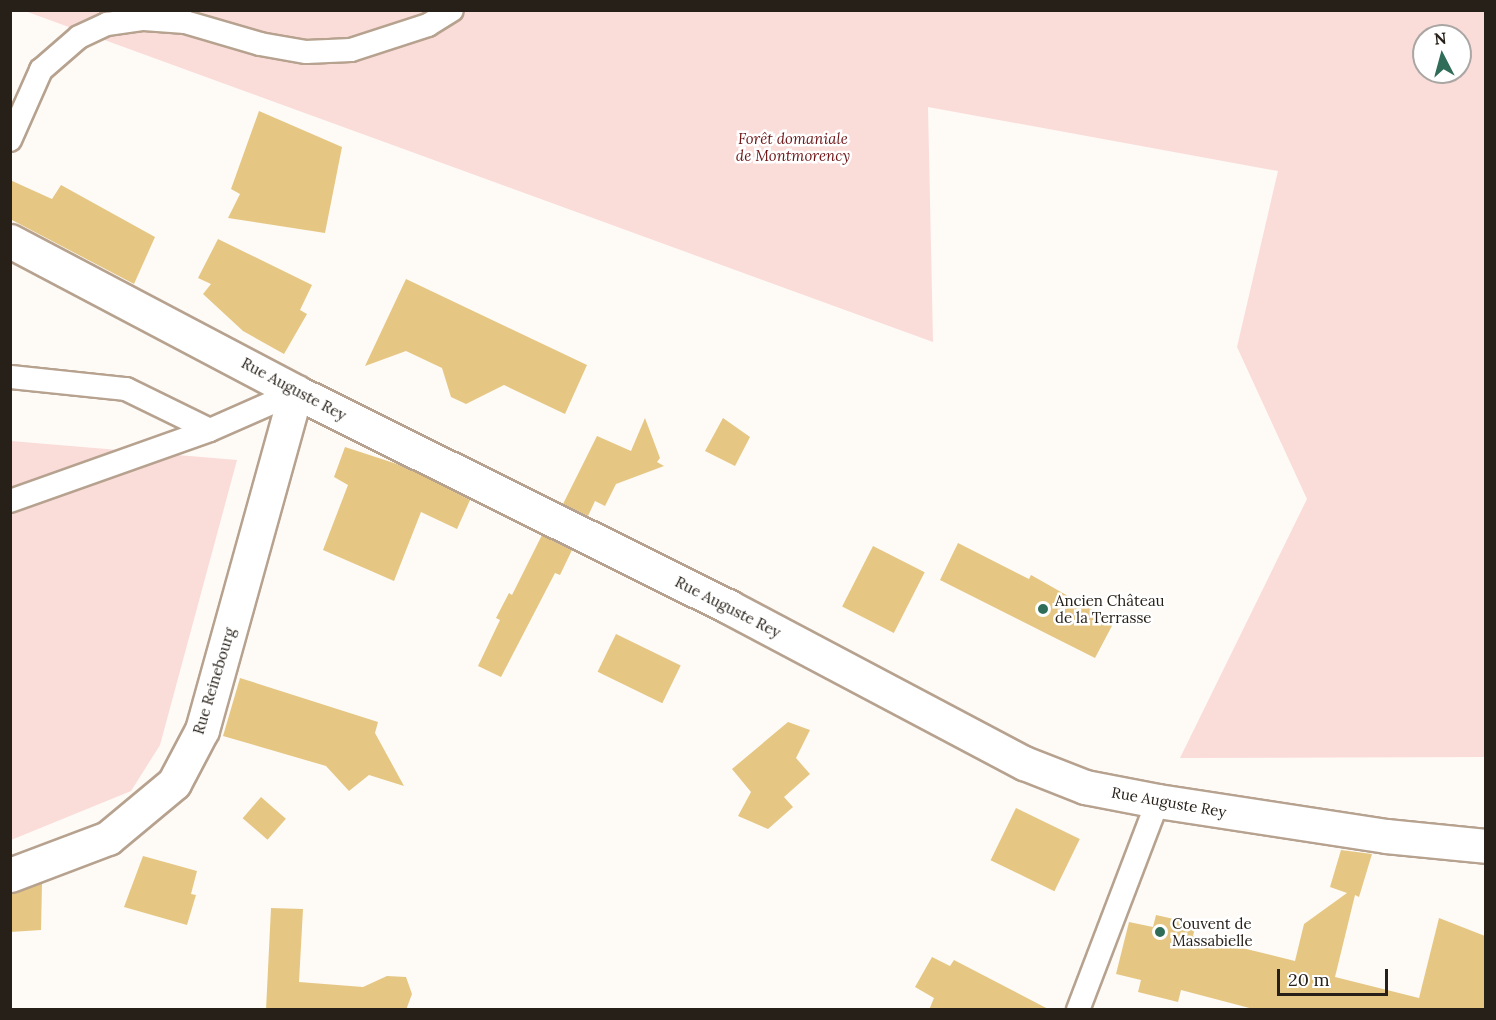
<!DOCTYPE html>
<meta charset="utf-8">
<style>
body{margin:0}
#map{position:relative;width:1496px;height:1020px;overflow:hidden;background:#fefaf6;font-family:Lora,serif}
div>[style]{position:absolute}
.green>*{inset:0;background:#fadcd9}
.building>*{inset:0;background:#e5c783;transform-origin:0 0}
.roads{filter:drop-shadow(2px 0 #b6a28f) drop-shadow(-2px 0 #b6a28f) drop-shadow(0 2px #b6a28f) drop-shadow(0 -2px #b6a28f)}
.lane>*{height:22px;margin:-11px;padding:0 11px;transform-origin:11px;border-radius:11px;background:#fff}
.street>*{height:33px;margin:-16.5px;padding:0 16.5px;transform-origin:16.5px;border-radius:16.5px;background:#fff}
.secondary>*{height:33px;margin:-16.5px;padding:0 16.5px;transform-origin:16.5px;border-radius:16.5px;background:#fff}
.dots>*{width:16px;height:16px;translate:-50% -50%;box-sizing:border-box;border:3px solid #fff;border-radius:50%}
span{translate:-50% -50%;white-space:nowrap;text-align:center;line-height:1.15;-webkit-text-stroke:5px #fff;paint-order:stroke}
.park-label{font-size:15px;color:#6d1517;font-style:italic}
.street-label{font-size:15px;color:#272018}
.poi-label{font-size:15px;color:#272018}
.left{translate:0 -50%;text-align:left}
.frame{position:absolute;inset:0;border:12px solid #272018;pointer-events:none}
.north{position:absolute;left:1412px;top:24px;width:60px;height:60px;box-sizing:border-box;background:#fff;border:2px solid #a9a6a3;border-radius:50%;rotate:354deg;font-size:16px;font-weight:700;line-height:24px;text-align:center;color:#272018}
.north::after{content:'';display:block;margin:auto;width:21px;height:27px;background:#306d59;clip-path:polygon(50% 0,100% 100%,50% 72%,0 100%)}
.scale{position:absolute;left:1277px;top:969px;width:111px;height:27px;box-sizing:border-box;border:3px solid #272018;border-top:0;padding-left:8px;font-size:18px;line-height:21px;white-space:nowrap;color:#272018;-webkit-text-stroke:4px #fff;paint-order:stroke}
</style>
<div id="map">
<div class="green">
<div style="clip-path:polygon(evenodd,25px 11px,1485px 11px,1485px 757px,1180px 758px,1307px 499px,1237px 347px,1278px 171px,928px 107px,933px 342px,25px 11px,1424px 36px,1460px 36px,1460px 72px,1424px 72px,1424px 36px)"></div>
<div style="clip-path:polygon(11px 441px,237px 460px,160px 745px,131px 791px,11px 840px)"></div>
</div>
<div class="building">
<div style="clip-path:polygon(259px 111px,342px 147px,325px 233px,228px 218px,240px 194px,231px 189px)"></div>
<div style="clip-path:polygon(10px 180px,52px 199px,61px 185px,155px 237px,134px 284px,10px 219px)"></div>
<div style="clip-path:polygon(218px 239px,312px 285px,300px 310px,307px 314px,284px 354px,243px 331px,203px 294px,211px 284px,198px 278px)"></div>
<div style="clip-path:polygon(406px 279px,587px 365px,565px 414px,504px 385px,466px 404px,451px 397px,442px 368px,406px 351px,365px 366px)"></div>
<div style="clip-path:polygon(645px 418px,660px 458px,657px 462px,664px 466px,616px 484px,605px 506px,595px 501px,588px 516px,563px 504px,597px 436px,631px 451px)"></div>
<div style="clip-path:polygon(723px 418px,750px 437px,735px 466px,705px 451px)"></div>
<div style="clip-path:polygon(345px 447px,403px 466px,470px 500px,457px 529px,421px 512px,394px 581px,323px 550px,348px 485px,334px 477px)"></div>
<div style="clip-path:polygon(542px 535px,572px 550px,560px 575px,555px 573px,501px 677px,478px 666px,500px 620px,496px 618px,509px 593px,512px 595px)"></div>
<div style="clip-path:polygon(958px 543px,1029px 579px,1031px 575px,1114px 622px,1095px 658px,940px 580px)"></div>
<div style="left:873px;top:546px;width:58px;height:68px;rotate:27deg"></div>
<div style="left:616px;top:634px;width:72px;height:42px;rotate:26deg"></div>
<div style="clip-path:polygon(240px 678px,378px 722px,375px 733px,404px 786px,369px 775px,349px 791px,326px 766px,223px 736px)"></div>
<div style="clip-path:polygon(788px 722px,810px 730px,796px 758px,810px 774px,784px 797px,793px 807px,768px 829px,738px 816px,751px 792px,732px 769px)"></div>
<div style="left:261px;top:797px;width:33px;height:28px;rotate:41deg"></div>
<div style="left:1016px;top:808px;width:71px;height:58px;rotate:26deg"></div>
<div style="clip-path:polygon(1341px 850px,1372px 854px,1359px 897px,1355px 895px,1335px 977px,1419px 998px,1439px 918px,1485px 936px,1485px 1010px,1257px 1010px,1181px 990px,1178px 1002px,1138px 992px,1141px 980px,1116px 974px,1129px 922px,1153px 927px,1156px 915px,1196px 924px,1193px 936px,1295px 961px,1304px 924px,1347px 893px,1330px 887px)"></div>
<div style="clip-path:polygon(143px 856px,197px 871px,191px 894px,196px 895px,187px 925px,124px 907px)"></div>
<div style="clip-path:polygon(42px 883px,41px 930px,10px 932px,10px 893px)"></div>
<div style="clip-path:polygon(271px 908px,303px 909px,299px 982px,363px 987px,387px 976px,406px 977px,412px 994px,406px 1010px,266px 1010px)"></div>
<div style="clip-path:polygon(932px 957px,950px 966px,954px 960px,1050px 1010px,929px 1010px,934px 998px,915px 987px)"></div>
</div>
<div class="roads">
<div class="lane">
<div style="left:10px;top:140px;width:77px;rotate:-66.1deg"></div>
<div style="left:41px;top:70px;width:50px;rotate:-41deg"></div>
<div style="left:79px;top:37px;width:31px;rotate:-25deg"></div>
<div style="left:107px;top:24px;width:37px;rotate:-8deg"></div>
<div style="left:144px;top:19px;width:41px;rotate:4.2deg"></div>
<div style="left:185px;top:22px;width:78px;rotate:16.3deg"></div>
<div style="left:260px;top:44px;width:47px;rotate:9.9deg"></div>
<div style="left:306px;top:52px;width:45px;rotate:-2.5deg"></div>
<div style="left:351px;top:50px;width:81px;rotate:-18deg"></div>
<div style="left:428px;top:25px;width:28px;rotate:-32deg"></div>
<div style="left:11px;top:377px;width:116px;rotate:6deg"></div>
<div style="left:126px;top:389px;width:93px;rotate:26deg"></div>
<div style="left:10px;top:501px;width:212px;rotate:-19.5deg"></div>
<div style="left:210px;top:430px;width:94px;rotate:-23.8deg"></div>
<div style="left:1078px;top:1010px;width:224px;rotate:-69.1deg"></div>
</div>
<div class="street">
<div style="left:10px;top:875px;width:105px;rotate:-20.7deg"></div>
<div style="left:108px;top:838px;width:86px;rotate:-39.8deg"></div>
<div style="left:174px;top:783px;width:60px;rotate:-62.2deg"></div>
<div style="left:202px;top:730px;width:351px;rotate:-74.5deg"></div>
</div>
<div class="secondary">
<div style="left:10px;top:241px;width:323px;rotate:27.8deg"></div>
<div style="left:296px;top:392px;width:483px;rotate:26.4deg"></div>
<div style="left:729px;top:607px;width:334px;rotate:27.9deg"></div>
<div style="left:1024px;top:763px;width:66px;rotate:21.5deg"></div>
<div style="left:1085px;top:787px;width:74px;rotate:10.9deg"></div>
<div style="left:1158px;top:801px;width:231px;rotate:8.7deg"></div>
<div style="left:1386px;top:836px;width:100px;rotate:5.7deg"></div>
</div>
</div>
<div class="dots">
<div style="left:1043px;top:609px;background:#306d59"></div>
<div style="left:1160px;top:932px;background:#306d59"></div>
</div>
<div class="park-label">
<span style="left:793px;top:147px">Forêt domaniale<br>de Montmorency</span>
</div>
<div class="street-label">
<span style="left:294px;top:389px;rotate:28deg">Rue Auguste Rey</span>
<span style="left:728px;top:607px;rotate:27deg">Rue Auguste Rey</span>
<span style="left:214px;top:681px;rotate:-73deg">Rue Reinebourg</span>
<span style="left:1169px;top:802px;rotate:10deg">Rue Auguste Rey</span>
</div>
<div class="poi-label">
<span class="left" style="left:1055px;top:609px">Ancien Château<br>de la Terrasse</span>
<span class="left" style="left:1172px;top:932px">Couvent de<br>Massabielle</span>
</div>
<div class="frame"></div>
<div class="north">N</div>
<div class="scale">20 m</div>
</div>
